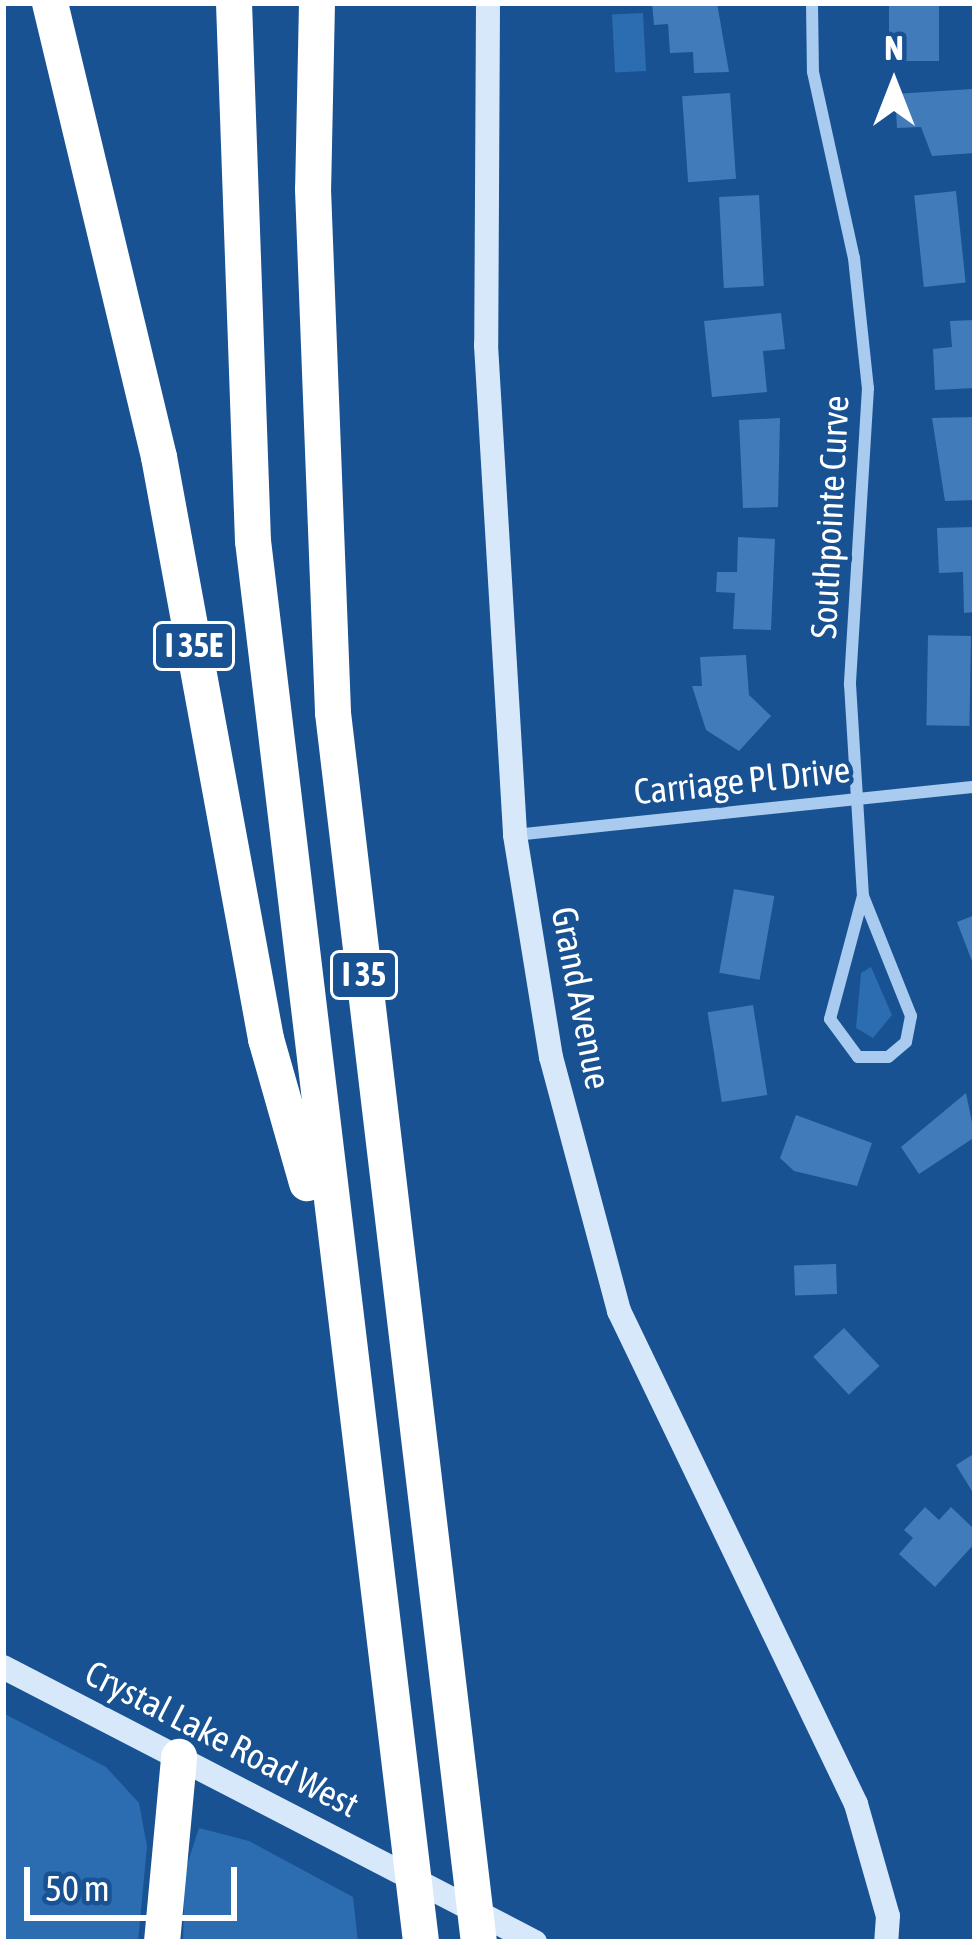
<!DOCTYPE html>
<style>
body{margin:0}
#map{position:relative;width:978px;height:1945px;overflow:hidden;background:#195292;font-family:"Asap Condensed",sans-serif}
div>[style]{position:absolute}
.green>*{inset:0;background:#2c6cb1;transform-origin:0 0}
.building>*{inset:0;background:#427bba;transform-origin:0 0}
.street>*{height:12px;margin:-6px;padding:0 6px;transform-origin:6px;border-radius:6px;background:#a9cbef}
.secondary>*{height:24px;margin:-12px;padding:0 12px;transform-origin:12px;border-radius:12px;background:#d7e8fb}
.highway>*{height:36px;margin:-18px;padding:0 18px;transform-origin:18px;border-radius:18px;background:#fff}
span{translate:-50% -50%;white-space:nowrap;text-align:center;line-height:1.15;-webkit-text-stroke:9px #195292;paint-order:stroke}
.shield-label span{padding:3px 9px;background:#195292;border:3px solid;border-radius:9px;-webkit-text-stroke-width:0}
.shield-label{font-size:33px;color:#fff;font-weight:700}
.street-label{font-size:36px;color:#fff}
.frame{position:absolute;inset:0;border:6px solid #fff;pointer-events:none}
.north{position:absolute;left:834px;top:24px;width:120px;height:120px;-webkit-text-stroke:9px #195292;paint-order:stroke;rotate:0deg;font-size:33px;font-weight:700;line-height:48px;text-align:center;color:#fff}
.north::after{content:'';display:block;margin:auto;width:42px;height:54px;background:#fff;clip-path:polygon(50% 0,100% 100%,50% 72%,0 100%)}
.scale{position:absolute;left:24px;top:1867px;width:213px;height:54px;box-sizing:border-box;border:6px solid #fff;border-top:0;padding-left:15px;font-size:36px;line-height:42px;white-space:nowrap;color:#fff;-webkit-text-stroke:9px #195292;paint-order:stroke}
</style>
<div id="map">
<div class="green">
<div style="left:643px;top:13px;width:58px;height:31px;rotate:87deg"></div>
<div style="clip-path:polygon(871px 967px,892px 1015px,873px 1038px,856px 1028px,861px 973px)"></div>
<div style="clip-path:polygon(3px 1713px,106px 1767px,139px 1803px,147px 1846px,138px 1942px,3px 1942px)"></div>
<div style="clip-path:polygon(199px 1828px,249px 1841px,353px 1897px,358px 1942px,183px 1942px,185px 1871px)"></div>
</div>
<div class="building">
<div style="clip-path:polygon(652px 3px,717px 3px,729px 72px,694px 73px,693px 52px,670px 53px,668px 24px,654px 25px)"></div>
<div style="left:889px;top:3px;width:50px;height:58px"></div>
<div style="clip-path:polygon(972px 89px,975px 153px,932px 156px,921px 127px,897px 128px,895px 94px)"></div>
<div style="left:730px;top:93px;width:86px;height:48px;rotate:86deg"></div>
<div style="left:956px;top:191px;width:92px;height:42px;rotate:84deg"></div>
<div style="left:759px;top:195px;width:91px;height:40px;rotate:87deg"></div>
<div style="clip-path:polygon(781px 313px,785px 349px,763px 351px,767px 392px,712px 397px,704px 321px)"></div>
<div style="clip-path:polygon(975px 320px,975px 388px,935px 390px,933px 349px,952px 347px,950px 321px)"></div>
<div style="clip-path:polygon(975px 417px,975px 500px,945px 501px,932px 418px)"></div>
<div style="clip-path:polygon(780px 418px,778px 507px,743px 508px,739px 420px)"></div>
<div style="clip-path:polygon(975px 527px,975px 612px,964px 613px,963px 572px,939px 573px,937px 528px)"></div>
<div style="clip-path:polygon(738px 537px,775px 539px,771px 630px,733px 629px,735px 593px,716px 592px,717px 572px,737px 572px)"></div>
<div style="left:971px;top:636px;width:90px;height:43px;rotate:91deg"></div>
<div style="clip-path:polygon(746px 655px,749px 695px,771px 716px,739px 751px,706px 730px,692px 686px,702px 686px,700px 657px)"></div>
<div style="left:734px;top:889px;width:41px;height:85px;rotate:10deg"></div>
<div style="clip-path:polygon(975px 915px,975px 969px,957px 922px)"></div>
<div style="left:753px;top:1005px;width:91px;height:46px;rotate:81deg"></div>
<div style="clip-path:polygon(966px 1093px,975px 1137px,919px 1174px,901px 1147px)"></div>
<div style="clip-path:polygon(796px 1115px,872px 1143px,857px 1186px,794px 1171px,780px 1158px)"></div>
<div style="left:836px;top:1264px;width:30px;height:42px;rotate:88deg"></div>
<div style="left:844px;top:1328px;width:52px;height:42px;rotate:47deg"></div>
<div style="clip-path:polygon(975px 1453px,975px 1496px,956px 1465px)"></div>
<div style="clip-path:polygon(925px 1507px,939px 1520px,951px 1507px,975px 1530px,975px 1543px,935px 1587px,899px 1554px,913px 1538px,904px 1530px)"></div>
</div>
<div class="street">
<div style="left:812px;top:3px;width:69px;rotate:89.2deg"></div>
<div style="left:813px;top:72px;width:190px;rotate:77.6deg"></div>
<div style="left:854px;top:258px;width:131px;rotate:83.9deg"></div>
<div style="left:868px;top:388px;width:297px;rotate:93.5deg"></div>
<div style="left:850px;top:684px;width:212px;rotate:86.5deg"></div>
<div style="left:863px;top:896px;width:129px;rotate:68.2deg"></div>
<div style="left:911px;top:1016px;width:26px;rotate:101deg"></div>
<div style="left:906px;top:1042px;width:23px;rotate:140deg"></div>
<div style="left:888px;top:1057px;width:30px;rotate:180deg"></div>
<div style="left:858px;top:1057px;width:47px;rotate:-126.4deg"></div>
<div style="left:830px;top:1019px;width:127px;rotate:-75deg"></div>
<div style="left:515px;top:835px;width:462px;rotate:-6deg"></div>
</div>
<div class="secondary">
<div style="left:488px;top:3px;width:342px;rotate:90.3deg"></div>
<div style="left:486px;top:345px;width:491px;rotate:86.6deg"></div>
<div style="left:515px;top:835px;width:225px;rotate:80.8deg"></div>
<div style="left:551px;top:1057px;width:263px;rotate:75deg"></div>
<div style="left:619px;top:1311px;width:547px;rotate:64.32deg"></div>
<div style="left:856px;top:1804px;width:116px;rotate:74.1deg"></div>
<div style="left:888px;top:1916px;width:26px;rotate:94deg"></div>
<div style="left:3px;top:1667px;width:599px;rotate:27.34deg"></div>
</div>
<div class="highway">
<div style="left:50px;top:3px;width:467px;rotate:76.5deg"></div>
<div style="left:159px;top:457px;width:592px;rotate:79.58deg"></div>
<div style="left:266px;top:1039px;width:150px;rotate:74.1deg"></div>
<div style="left:234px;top:3px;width:538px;rotate:87.98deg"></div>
<div style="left:253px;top:541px;width:1411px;rotate:83.16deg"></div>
<div style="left:317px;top:3px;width:186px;rotate:91.2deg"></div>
<div style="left:313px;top:189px;width:524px;rotate:87.81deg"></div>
<div style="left:333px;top:713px;width:1238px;rotate:83.23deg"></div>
<div style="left:162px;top:1942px;width:186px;rotate:-84.7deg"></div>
</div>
<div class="shield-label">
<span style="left:194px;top:646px">I 35E</span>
<span style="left:364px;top:975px">I 35</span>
</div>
<div class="street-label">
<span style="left:830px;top:517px;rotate:-87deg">Southpointe Curve</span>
<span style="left:742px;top:781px;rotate:-6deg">Carriage Pl Drive</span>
<span style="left:581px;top:998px;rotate:79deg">Grand Avenue</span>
<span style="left:222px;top:1739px;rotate:27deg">Crystal Lake Road West</span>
</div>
<div class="frame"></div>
<div class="north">N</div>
<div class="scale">50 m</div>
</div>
